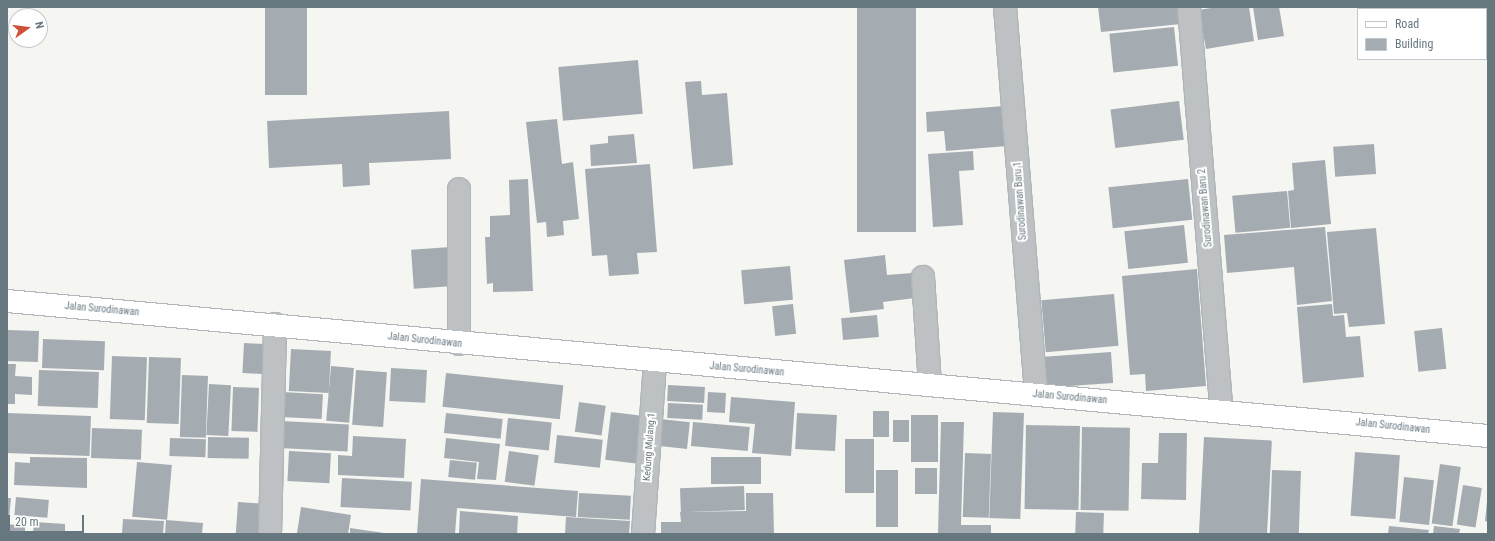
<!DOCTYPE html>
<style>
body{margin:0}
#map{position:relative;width:1495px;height:541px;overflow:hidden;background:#f5f5f2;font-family:"Roboto Condensed",sans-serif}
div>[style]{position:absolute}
.building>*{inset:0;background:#a5acb1;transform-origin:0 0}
.roads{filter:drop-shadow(1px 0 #afb5b8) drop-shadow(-1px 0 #afb5b8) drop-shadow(0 1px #afb5b8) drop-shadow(0 -1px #afb5b8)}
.street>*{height:22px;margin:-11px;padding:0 11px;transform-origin:11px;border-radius:11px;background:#bdc1c4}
.secondary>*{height:22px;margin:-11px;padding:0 11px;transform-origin:11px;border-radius:11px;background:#fff}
span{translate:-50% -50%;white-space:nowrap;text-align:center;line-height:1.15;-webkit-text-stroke:4px #fff;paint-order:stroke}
.street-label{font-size:10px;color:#677780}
.frame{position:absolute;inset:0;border:8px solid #677780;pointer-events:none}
.legend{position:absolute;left:1357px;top:8px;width:130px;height:52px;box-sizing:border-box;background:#fff;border:1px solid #c2c9cc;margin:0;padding:5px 7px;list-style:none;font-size:12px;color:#677780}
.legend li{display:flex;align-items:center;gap:8px;height:20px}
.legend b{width:20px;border:1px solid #c2c9cc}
.north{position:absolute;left:8px;top:8px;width:40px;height:40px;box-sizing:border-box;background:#fff;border:1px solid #c2c9cc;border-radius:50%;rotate:76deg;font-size:11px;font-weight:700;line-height:16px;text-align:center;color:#677780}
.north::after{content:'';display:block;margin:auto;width:14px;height:18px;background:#d14f37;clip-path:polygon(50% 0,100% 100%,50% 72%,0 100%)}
.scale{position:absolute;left:8px;top:515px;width:76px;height:18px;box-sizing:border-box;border:2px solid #677780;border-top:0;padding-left:5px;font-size:12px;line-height:14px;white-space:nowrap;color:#677780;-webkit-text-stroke:3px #fff;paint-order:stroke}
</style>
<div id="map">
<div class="building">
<div style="left:265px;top:7px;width:42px;height:88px"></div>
<div style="left:857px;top:7px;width:59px;height:225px"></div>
<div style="clip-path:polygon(1098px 7px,1179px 7px,1181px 24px,1101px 32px)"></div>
<div style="clip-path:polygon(1217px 7px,1249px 7px,1254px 41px,1206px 49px,1199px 10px)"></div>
<div style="clip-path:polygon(1253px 7px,1279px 7px,1284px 36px,1258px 40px)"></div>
<div style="left:1174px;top:27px;width:39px;height:65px;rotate:84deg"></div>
<div style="left:638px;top:60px;width:54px;height:80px;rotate:85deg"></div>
<div style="clip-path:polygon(701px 81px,702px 95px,727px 93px,733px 165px,693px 169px,685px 82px)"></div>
<div style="left:1179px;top:101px;width:39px;height:69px;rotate:83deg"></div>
<div style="clip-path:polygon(1004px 106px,1007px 146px,946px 151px,944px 131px,927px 132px,926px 112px)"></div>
<div style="clip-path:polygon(449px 111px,451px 159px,369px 163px,370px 185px,343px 187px,342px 164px,269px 168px,267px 121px)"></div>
<div style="clip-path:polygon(557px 119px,562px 164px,573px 162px,579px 219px,563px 221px,564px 235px,547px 237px,546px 222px,537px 223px,526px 122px)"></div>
<div style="clip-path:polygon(634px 134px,637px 163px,591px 166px,590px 145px,608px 143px,608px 136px)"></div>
<div style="left:1374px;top:144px;width:30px;height:41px;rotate:86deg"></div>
<div style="clip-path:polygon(973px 151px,974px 170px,959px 171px,963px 225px,933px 227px,928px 154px)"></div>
<div style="clip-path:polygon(1325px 160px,1331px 224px,1291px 228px,1288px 191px,1294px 190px,1292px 163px)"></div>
<div style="clip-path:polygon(650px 164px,657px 252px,637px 253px,639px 274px,609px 276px,607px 255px,592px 256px,585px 169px)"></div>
<div style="clip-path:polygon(528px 179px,533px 291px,493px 292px,493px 283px,487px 284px,485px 237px,490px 237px,490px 216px,510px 215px,509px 180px)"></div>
<div style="left:1188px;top:179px;width:41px;height:80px;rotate:84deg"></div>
<div style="left:1287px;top:191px;width:37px;height:55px;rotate:85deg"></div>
<div style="left:1184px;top:225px;width:38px;height:60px;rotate:84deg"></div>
<div style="clip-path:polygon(1325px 227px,1332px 301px,1297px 305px,1294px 267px,1227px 273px,1224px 235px)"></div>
<div style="clip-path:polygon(1376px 228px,1385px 324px,1349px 327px,1347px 313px,1334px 314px,1327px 232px)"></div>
<div style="left:451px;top:247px;width:39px;height:40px;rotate:86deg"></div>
<div style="clip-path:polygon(885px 255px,887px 275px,912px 273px,915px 298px,883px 302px,884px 309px,850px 313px,844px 260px)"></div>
<div style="left:790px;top:266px;width:34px;height:49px;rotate:85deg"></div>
<div style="clip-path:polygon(1197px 269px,1206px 386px,1146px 391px,1145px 374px,1130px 375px,1122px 276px)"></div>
<div style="left:1114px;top:294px;width:52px;height:73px;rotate:85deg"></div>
<div style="left:793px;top:304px;width:30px;height:21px;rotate:84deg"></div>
<div style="clip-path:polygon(1332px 304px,1333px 316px,1344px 315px,1346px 337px,1360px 336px,1364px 377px,1303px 383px,1297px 307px)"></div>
<div style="left:877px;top:315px;width:22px;height:36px;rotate:85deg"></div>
<div style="left:1442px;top:328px;width:41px;height:28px;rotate:84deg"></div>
<div style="left:7px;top:330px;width:32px;height:31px;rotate:2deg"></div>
<div style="left:43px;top:339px;width:62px;height:29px;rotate:2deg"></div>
<div style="left:244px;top:343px;width:20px;height:30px;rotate:3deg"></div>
<div style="left:291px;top:349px;width:40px;height:42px;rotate:3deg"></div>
<div style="left:1111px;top:352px;width:31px;height:67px;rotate:86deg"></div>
<div style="left:112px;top:356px;width:35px;height:63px;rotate:2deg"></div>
<div style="left:149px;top:357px;width:32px;height:66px;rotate:2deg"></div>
<div style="clip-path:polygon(7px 364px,16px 364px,15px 376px,32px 377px,32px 395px,15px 394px,15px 404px,7px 404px)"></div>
<div style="left:331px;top:366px;width:23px;height:55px;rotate:5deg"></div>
<div style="left:391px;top:368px;width:36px;height:33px;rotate:3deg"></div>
<div style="left:39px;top:370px;width:60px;height:36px;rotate:2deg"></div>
<div style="left:356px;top:370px;width:31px;height:55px;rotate:4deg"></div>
<div style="left:446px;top:373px;width:118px;height:34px;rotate:6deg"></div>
<div style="left:182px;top:375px;width:26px;height:62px;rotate:2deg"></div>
<div style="left:209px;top:384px;width:22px;height:51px;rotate:3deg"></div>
<div style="left:668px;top:385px;width:37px;height:16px;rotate:3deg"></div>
<div style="left:233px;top:387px;width:26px;height:44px;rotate:2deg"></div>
<div style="left:282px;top:392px;width:41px;height:25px;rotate:3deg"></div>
<div style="left:708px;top:392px;width:18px;height:20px;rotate:3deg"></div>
<div style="clip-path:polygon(731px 397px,795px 402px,791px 456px,752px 453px,755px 424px,729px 422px)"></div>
<div style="left:579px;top:402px;width:27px;height:30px;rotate:8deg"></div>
<div style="left:668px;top:403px;width:35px;height:15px;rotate:3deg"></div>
<div style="left:873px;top:411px;width:16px;height:26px"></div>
<div style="left:611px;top:412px;width:33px;height:48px;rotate:7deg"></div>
<div style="left:993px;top:412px;width:31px;height:106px;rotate:2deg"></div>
<div style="left:7px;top:413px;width:84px;height:40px;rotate:2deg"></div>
<div style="left:446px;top:413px;width:57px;height:20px;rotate:6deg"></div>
<div style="left:797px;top:413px;width:40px;height:36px;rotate:3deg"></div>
<div style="left:911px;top:415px;width:27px;height:47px"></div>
<div style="left:508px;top:418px;width:44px;height:28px;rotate:6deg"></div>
<div style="left:660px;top:419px;width:30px;height:27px;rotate:6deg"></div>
<div style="left:893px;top:420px;width:16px;height:22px"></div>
<div style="left:281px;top:421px;width:68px;height:27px;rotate:3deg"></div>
<div style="left:693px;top:422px;width:57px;height:24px;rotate:5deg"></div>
<div style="clip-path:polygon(941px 422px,964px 422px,961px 525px,991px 525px,991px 534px,938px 534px)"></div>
<div style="left:1026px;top:425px;width:54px;height:84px;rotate:1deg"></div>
<div style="left:1082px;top:427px;width:48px;height:83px;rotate:1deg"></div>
<div style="left:92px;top:428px;width:50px;height:30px;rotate:2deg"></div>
<div style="clip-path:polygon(1159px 433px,1187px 433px,1186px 500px,1141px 499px,1142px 463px,1158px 463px)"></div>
<div style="left:557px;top:435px;width:46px;height:28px;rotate:6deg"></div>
<div style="clip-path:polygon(353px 436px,406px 439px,404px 478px,338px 475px,338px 455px,352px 456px)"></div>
<div style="left:208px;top:437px;width:41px;height:21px;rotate:1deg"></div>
<div style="left:1204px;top:437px;width:68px;height:97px;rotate:3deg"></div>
<div style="left:170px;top:438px;width:36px;height:18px;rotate:2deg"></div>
<div style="clip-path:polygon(446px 438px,500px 444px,496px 480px,477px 479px,479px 462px,444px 458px)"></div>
<div style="left:845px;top:439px;width:29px;height:54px"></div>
<div style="left:289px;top:451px;width:42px;height:30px;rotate:3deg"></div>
<div style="left:509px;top:451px;width:30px;height:31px;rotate:8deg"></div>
<div style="left:1355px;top:452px;width:45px;height:64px;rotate:4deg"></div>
<div style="left:965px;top:453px;width:26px;height:64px;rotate:2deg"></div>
<div style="clip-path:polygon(30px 457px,87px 458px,87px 488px,14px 485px,15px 462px,30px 463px)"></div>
<div style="left:761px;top:457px;width:27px;height:50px;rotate:90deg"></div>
<div style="left:450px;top:460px;width:27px;height:17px;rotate:6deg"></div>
<div style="left:137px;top:462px;width:35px;height:55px;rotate:5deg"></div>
<div style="left:1440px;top:464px;width:21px;height:60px;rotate:8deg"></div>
<div style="left:915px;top:468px;width:22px;height:26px"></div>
<div style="left:876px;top:470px;width:22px;height:57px"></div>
<div style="left:1272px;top:470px;width:29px;height:64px;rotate:2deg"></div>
<div style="left:1404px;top:477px;width:30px;height:45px;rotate:6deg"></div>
<div style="left:342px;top:478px;width:70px;height:29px;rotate:3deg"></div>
<div style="clip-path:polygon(421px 479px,578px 491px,576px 517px,457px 508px,455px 534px,417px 534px)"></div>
<div style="left:1463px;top:485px;width:19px;height:40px;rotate:9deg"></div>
<div style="left:744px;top:486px;width:24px;height:64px;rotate:88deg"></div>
<div style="clip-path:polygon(1488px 492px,1488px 522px,1485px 521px)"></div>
<div style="left:579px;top:493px;width:52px;height:24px;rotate:3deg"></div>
<div style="clip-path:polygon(746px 493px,773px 493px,774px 534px,661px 534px,661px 522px,681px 522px,680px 512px,746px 511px)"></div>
<div style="left:16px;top:497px;width:33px;height:18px;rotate:5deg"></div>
<div style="clip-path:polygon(7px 498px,11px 498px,9px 519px,7px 519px)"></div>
<div style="left:238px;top:502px;width:31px;height:32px;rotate:4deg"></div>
<div style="clip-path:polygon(301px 507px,351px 515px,348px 534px,297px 533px)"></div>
<div style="clip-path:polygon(460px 511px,518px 516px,517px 534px,459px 533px)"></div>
<div style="left:1076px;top:512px;width:28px;height:22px;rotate:2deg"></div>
<div style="clip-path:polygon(566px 517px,630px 521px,629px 534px,565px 534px)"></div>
<div style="clip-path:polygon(123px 519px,164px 521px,163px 534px,122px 534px)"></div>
<div style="clip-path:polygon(166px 520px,203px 523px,202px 534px,165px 534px)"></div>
<div style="clip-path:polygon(34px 522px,65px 524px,65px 534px,33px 534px)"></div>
<div style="clip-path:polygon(7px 524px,25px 526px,25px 534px,7px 534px)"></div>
<div style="clip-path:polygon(1389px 526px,1429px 530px,1428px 534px,1388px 534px)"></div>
<div style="clip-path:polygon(1434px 526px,1460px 529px,1459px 534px,1433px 534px)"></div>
<div style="clip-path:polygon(350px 528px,384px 533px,384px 534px,350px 534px)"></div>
</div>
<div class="roads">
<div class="street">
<div style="left:1005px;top:7px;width:388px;rotate:85.4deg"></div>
<div style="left:1189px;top:7px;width:403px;rotate:85.4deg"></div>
<div style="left:923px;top:277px;width:107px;rotate:86.3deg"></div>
<div style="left:459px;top:344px;width:155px;rotate:-90deg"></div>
<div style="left:270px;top:534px;width:210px;rotate:-88.6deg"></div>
<div style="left:643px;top:534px;width:173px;rotate:-86deg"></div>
</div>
<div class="secondary">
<div style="left:7px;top:301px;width:1487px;rotate:5.21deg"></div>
</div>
</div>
<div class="street-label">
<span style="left:1020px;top:201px;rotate:-94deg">Surodinawan Baru 1</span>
<span style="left:1205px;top:208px;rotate:-95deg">Surodinawan Baru 2</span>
<span style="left:102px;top:309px;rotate:5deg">Jalan Surodinawan</span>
<span style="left:425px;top:340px;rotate:6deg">Jalan Surodinawan</span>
<span style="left:747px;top:369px;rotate:5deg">Jalan Surodinawan</span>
<span style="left:1070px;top:397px;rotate:5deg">Jalan Surodinawan</span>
<span style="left:1393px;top:426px;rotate:6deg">Jalan Surodinawan</span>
<span style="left:649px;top:447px;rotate:-86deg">Kedung Mulang 1</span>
</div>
<div class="frame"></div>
<ul class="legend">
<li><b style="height:5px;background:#fff"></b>Road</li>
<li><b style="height:11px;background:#a5acb1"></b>Building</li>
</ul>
<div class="north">N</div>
<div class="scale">20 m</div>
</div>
